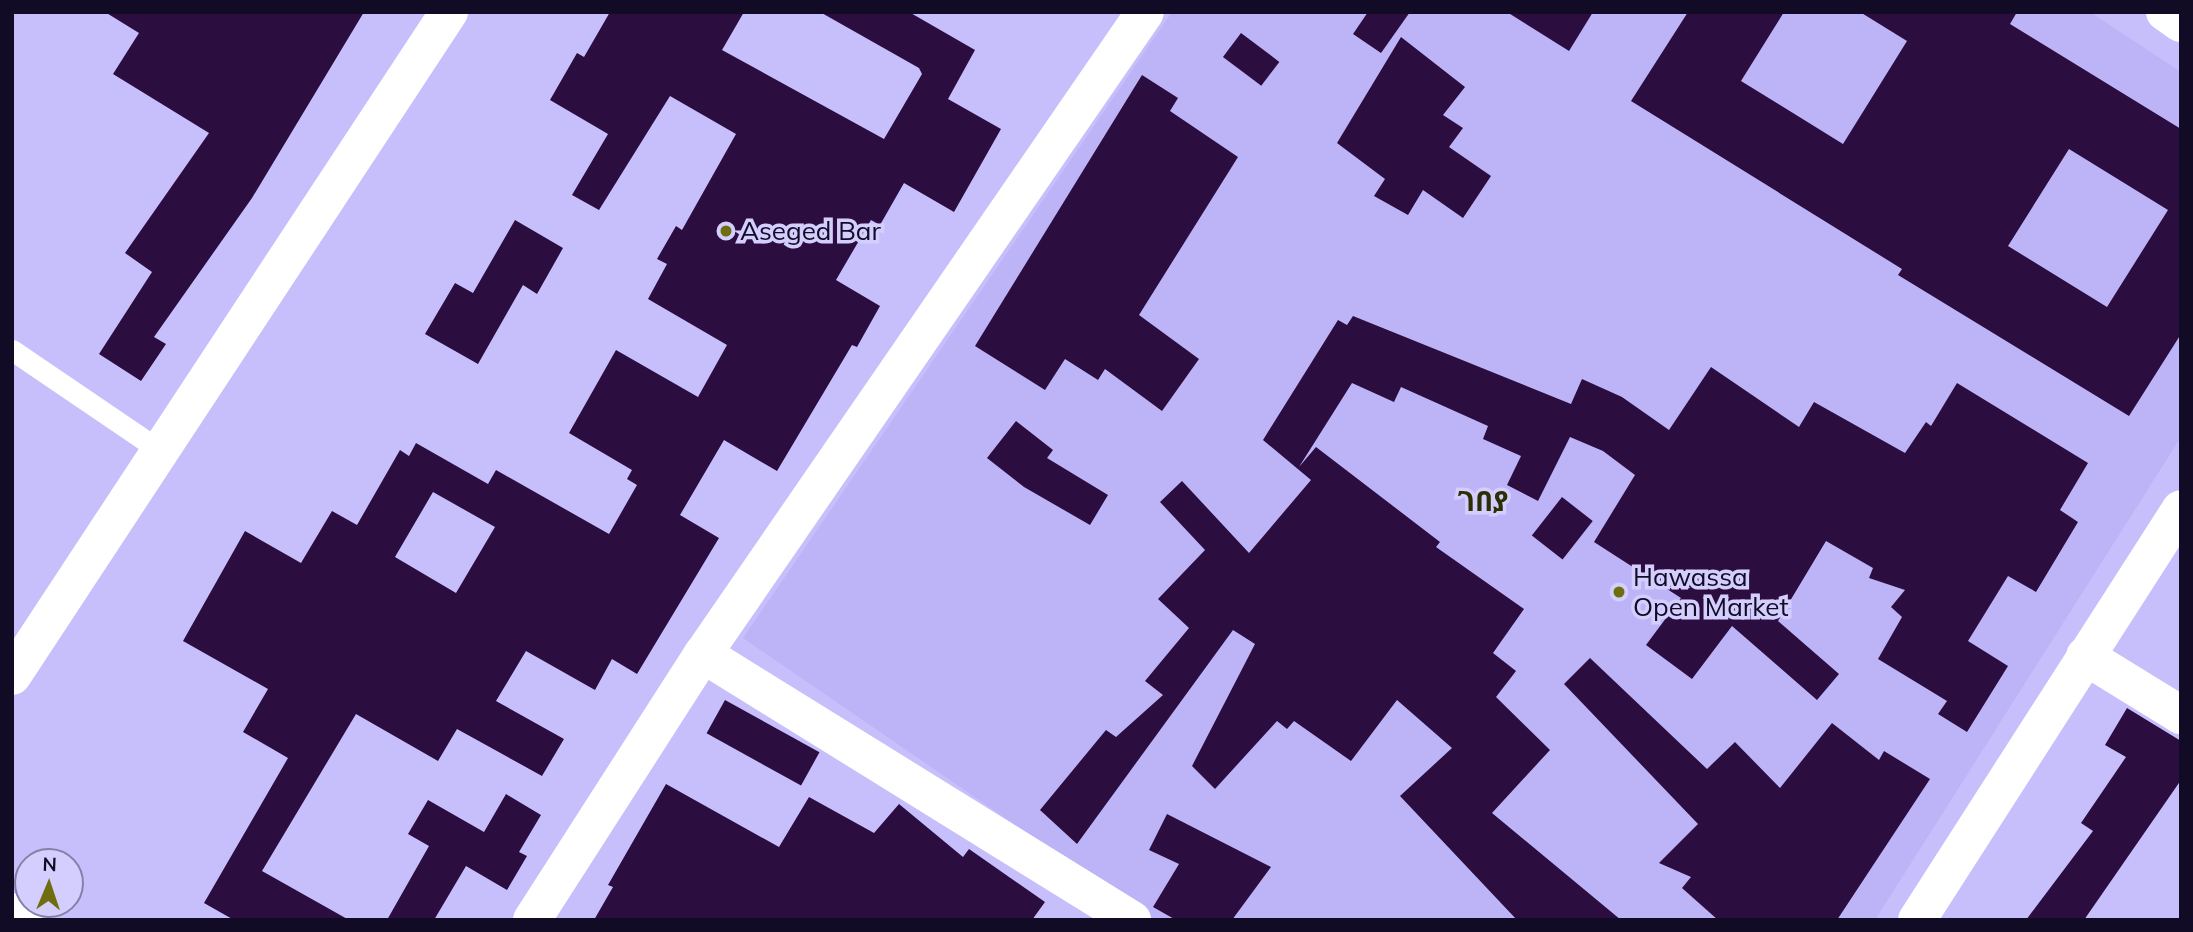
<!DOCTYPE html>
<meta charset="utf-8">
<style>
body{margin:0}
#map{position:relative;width:2193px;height:932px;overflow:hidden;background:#c6bffc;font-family:Mulish,"Noto Sans Ethiopic",sans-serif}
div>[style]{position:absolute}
.built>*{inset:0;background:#bcb4f7}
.building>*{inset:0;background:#2c0d3f;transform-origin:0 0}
.lane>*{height:21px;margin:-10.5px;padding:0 10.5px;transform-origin:10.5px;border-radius:10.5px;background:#fff}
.street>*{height:38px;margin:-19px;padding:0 19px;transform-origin:19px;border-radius:19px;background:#fff}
.secondary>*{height:38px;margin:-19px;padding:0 19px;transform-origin:19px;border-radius:19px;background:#fff}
.dots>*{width:19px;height:19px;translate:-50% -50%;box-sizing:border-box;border:4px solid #d3cefd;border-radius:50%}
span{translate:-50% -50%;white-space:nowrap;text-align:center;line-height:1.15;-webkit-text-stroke:7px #d3cefd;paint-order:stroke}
.poi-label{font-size:26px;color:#110b26}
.left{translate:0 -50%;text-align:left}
.neighbourhood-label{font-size:28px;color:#2e2e03;font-weight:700}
.frame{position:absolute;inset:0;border:14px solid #110b26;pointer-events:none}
.north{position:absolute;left:14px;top:848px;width:70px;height:70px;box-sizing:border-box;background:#d3cefd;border:2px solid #8580a7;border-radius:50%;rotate:2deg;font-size:19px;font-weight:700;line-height:28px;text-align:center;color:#110b26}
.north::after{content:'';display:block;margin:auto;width:24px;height:32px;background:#6e6e10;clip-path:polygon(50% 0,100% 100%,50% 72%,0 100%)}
</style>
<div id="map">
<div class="built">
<div style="clip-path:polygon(1172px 12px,2090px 12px,2181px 72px,2181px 437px,1875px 920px,1154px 920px,743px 638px)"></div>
</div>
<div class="building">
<div style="clip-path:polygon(105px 12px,364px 12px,252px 198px,154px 337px,166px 344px,141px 381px,99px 354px,152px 272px,125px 253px,209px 133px,113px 74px,139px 33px)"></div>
<div style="clip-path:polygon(evenodd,610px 12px,744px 12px,722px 50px,884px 139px,922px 74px,919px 68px,820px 12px,909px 12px,975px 50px,948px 99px,1001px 129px,954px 212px,904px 183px,880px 225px,871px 220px,836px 280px,880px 306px,857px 347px,852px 345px,777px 471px,724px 440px,680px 515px,719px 538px,637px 674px,612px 659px,595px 690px,526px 651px,496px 701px,564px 739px,542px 776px,457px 729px,438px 761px,356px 714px,262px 871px,349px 920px,234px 920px,204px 903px,288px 758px,243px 732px,268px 689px,183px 641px,245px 531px,301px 563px,332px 511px,357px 525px,400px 450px,409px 456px,416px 443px,488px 484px,496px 470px,609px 534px,637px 485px,627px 479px,632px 470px,569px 433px,616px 350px,698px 397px,727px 345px,648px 299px,667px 264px,657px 259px,676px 226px,682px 230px,736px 134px,670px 96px,599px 210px,572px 195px,608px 134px,550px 100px,577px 53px,584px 57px,610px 12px,433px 492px,495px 527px,456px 593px,395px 557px,433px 492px)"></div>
<div style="clip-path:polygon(1368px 12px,1410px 12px,1381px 53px,1353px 34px)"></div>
<div style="clip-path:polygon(1507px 12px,1593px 12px,1569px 51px)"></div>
<div style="clip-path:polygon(evenodd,1688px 12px,1784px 12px,1741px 81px,1843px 144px,1907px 41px,1860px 12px,2017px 12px,2010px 24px,2181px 129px,2181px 334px,2129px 416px,1898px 275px,1902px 269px,1631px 101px,1688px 12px,2069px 149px,2168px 210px,2107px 307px,2008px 246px,2069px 149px)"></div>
<div style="left:1241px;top:33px;width:48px;height:30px;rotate:37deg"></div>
<div style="clip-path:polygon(1401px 37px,1465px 87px,1443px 115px,1463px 128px,1449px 147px,1491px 176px,1463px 218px,1423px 190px,1408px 215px,1374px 196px,1385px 179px,1337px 143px)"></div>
<div style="clip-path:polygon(1142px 75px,1178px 98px,1170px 111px,1238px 157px,1139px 315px,1199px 359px,1162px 411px,1105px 369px,1098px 380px,1065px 359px,1045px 390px,975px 346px)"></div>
<div style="clip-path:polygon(515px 220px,563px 248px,537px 294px,523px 285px,478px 364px,425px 334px,455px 283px,473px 293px)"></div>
<div style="clip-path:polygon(1353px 316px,1571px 404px,1582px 379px,1622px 397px,1669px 430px,1711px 367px,1799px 427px,1814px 402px,1905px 453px,1926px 422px,1931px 426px,1957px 383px,2088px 463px,2060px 510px,2078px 522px,2036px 592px,2008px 576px,1968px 641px,2008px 666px,1967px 732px,1938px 714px,1947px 701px,1878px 659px,1902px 617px,1891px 607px,1905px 590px,1869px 578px,1873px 568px,1826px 541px,1778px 621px,1839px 674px,1817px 700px,1732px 626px,1692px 679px,1646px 645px,1681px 598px,1594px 542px,1635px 475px,1603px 451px,1570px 437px,1538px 501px,1507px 485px,1521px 456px,1483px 439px,1488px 426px,1401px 387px,1394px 402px,1352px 383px,1299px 467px,1316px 447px,1440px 542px,1436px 547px,1524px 609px,1493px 653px,1516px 671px,1496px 697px,1550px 750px,1492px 813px,1621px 920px,1517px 920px,1400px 796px,1452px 748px,1397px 700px,1351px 761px,1294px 721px,1287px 729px,1277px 721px,1215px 789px,1192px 766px,1255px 644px,1233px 630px,1077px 844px,1040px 810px,1106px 730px,1116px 737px,1163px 695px,1145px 681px,1189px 628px,1158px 599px,1205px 550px,1160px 502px,1182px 481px,1249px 553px,1311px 480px,1263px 440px,1338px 320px,1347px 325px)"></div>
<div style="clip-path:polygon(1016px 421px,1053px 450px,1047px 458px,1108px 495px,1090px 525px,1024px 487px,987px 458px)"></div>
<div style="left:1562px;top:497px;width:39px;height:49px;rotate:38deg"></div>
<div style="clip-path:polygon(1590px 658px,1707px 769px,1735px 742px,1780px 788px,1832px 723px,1879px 760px,1884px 751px,1930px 779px,1837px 920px,1718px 920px,1682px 888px,1691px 877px,1659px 863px,1698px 824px,1564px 684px)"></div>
<div style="left:725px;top:700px;width:108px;height:38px;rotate:29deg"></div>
<div style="clip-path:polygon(2127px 708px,2181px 741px,2181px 780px,2084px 920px,2026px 920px,2093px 831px,2081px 823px,2126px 757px,2105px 745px)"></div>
<div style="clip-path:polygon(666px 784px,779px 847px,809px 797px,874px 833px,899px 804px,963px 857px,969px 849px,1045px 902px,1032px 920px,594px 920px,613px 887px,608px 885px)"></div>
<div style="clip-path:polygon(506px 794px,541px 815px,519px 852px,527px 856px,507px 890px,466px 866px,434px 920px,387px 920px,429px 846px,408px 834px,428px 800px,484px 832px)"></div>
<div style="clip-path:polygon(1167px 814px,1271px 867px,1232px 920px,1176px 920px,1153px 907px,1179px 864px,1149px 850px)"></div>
</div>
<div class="lane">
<div style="left:12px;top:350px;width:178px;rotate:34.2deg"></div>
</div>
<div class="street">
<div style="left:2165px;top:12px;width:19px;rotate:35deg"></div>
<div style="left:703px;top:654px;width:505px;rotate:31.8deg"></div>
<div style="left:2085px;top:656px;width:113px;rotate:31.6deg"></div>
<div style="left:532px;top:920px;width:316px;rotate:-57.3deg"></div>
<div style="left:703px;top:654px;width:779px;rotate:-55.45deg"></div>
<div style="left:1917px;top:920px;width:488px;rotate:-57.3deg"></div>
</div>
<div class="secondary">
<div style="left:12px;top:676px;width:795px;rotate:-56.65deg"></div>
<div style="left:12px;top:912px;width:14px;rotate:34deg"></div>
</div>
<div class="dots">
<div style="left:726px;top:231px;background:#6e6e10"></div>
<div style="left:1619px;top:592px;background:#6e6e10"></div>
</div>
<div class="poi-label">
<span class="left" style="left:740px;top:231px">Aseged Bar</span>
<span class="left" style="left:1633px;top:592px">Hawassa<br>Open Market</span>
</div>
<div class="neighbourhood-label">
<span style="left:1483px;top:501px">ገበያ</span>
</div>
<div class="frame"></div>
<div class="north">N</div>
</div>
